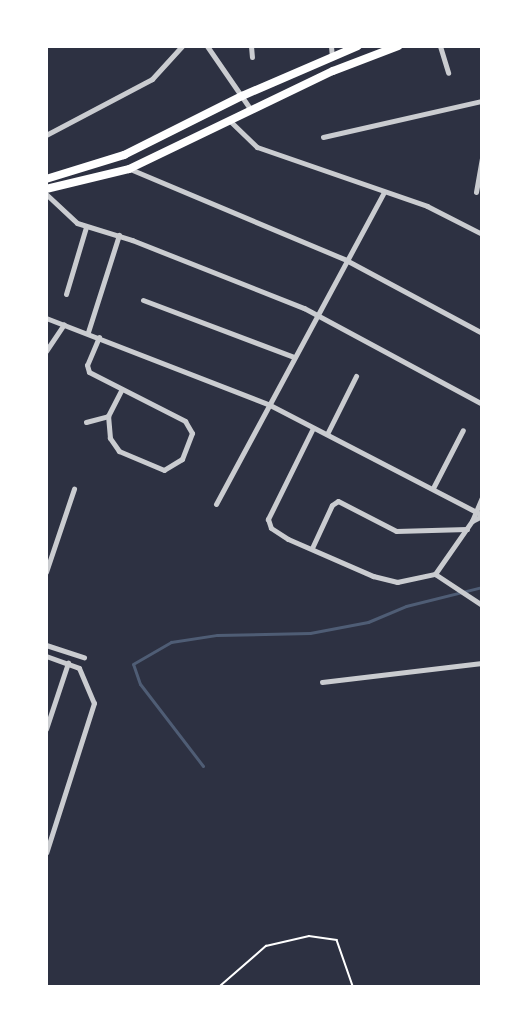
<!DOCTYPE html>
<style>
body{margin:0}
#map{position:relative;width:528px;height:1033px;overflow:hidden;background:#2d3142;font-family:Montserrat,sans-serif}
div>[style]{position:absolute}
.stream>*{height:3px;margin:-1.5px;padding:0 1.5px;transform-origin:1.5px;border-radius:1.5px;background:#4f5d75}
.path>*{height:1.5px;margin:-0.75px;padding:0 0.75px;transform-origin:0.75px;border-radius:0.75px;background:#fff}
.minor>*{height:5px;margin:-2.5px;padding:0 2.5px;transform-origin:2.5px;border-radius:2.5px;background:#caccd0}
.secondary>*{height:8px;margin:-4px;padding:0 4px;transform-origin:4px;border-radius:4px;background:#fff}
span{translate:-50% -50%;white-space:nowrap;text-align:center;line-height:1.15;-webkit-text-stroke:5px #fff;paint-order:stroke}
.frame{position:absolute;inset:0;border:48px solid #fff;pointer-events:none}
</style>
<div id="map">
<div class="stream">
<div style="left:203px;top:766px;width:103px;rotate:-127.5deg"></div>
<div style="left:140px;top:684px;width:21px;rotate:-109deg"></div>
<div style="left:133px;top:664px;width:44px;rotate:-30.1deg"></div>
<div style="left:171px;top:642px;width:47px;rotate:-8.7deg"></div>
<div style="left:217px;top:635px;width:93px;rotate:-1.2deg"></div>
<div style="left:310px;top:633px;width:59px;rotate:-10.7deg"></div>
<div style="left:368px;top:622px;width:41px;rotate:-22.8deg"></div>
<div style="left:406px;top:606px;width:78px;rotate:-14deg"></div>
</div>
<div class="path">
<div style="left:220px;top:986px;width:61px;rotate:-41deg"></div>
<div style="left:266px;top:946px;width:44px;rotate:-13.1deg"></div>
<div style="left:309px;top:936px;width:28px;rotate:8deg"></div>
<div style="left:337px;top:940px;width:49px;rotate:70.8deg"></div>
</div>
<div class="minor">
<div style="left:207px;top:46px;width:78px;rotate:55.5deg"></div>
<div style="left:251px;top:46px;width:11px;rotate:85deg"></div>
<div style="left:331px;top:46px;width:11px;rotate:85deg"></div>
<div style="left:440px;top:46px;width:28px;rotate:73deg"></div>
<div style="left:231px;top:122px;width:36px;rotate:44deg"></div>
<div style="left:257px;top:147px;width:180px;rotate:19.1deg"></div>
<div style="left:427px;top:206px;width:62px;rotate:27deg"></div>
<div style="left:46px;top:135px;width:120px;rotate:-27.8deg"></div>
<div style="left:152px;top:79px;width:45px;rotate:-47.7deg"></div>
<div style="left:323px;top:137px;width:163px;rotate:-12.8deg"></div>
<div style="left:130px;top:169px;width:234px;rotate:22.8deg"></div>
<div style="left:346px;top:260px;width:154px;rotate:28.2deg"></div>
<div style="left:476px;top:192px;width:36px;rotate:-80deg"></div>
<div style="left:46px;top:194px;width:42px;rotate:43.1deg"></div>
<div style="left:77px;top:223px;width:58px;rotate:17.2deg"></div>
<div style="left:132px;top:240px;width:185px;rotate:21.6deg"></div>
<div style="left:304px;top:308px;width:202px;rotate:28.3deg"></div>
<div style="left:66px;top:294px;width:70px;rotate:-73.4deg"></div>
<div style="left:143px;top:300px;width:161px;rotate:20.7deg"></div>
<div style="left:46px;top:318px;width:238px;rotate:21.2deg"></div>
<div style="left:268px;top:404px;width:241px;rotate:27.4deg"></div>
<div style="left:88px;top:332px;width:102px;rotate:-72.3deg"></div>
<div style="left:99px;top:337px;width:30px;rotate:113deg"></div>
<div style="left:87px;top:365px;width:7px;rotate:74deg"></div>
<div style="left:89px;top:372px;width:108px;rotate:27deg"></div>
<div style="left:185px;top:421px;width:14px;rotate:60deg"></div>
<div style="left:192px;top:433px;width:28px;rotate:111deg"></div>
<div style="left:182px;top:459px;width:21px;rotate:149deg"></div>
<div style="left:164px;top:470px;width:49px;rotate:-157.1deg"></div>
<div style="left:119px;top:451px;width:16px;rotate:-125deg"></div>
<div style="left:110px;top:438px;width:22px;rotate:-95deg"></div>
<div style="left:46px;top:351px;width:32px;rotate:-56deg"></div>
<div style="left:86px;top:422px;width:23px;rotate:-15deg"></div>
<div style="left:108px;top:416px;width:30px;rotate:-63deg"></div>
<div style="left:313px;top:428px;width:102px;rotate:116.3deg"></div>
<div style="left:268px;top:519px;width:9px;rotate:72deg"></div>
<div style="left:271px;top:528px;width:20px;rotate:33deg"></div>
<div style="left:288px;top:539px;width:93px;rotate:23.5deg"></div>
<div style="left:373px;top:576px;width:25px;rotate:14deg"></div>
<div style="left:397px;top:582px;width:39px;rotate:-12deg"></div>
<div style="left:435px;top:574px;width:65px;rotate:-55.1deg"></div>
<div style="left:472px;top:521px;width:11px;rotate:-27deg"></div>
<div style="left:327px;top:434px;width:65px;rotate:-63.4deg"></div>
<div style="left:433px;top:488px;width:65px;rotate:-62.7deg"></div>
<div style="left:216px;top:504px;width:354px;rotate:-61.7deg"></div>
<div style="left:472px;top:521px;width:26px;rotate:-67deg"></div>
<div style="left:312px;top:548px;width:47px;rotate:-65.1deg"></div>
<div style="left:332px;top:505px;width:7px;rotate:-34deg"></div>
<div style="left:338px;top:501px;width:65px;rotate:27.3deg"></div>
<div style="left:396px;top:531px;width:71px;rotate:-1.6deg"></div>
<div style="left:46px;top:572px;width:88px;rotate:-71.4deg"></div>
<div style="left:435px;top:574px;width:56px;rotate:33.4deg"></div>
<div style="left:46px;top:645px;width:40px;rotate:18deg"></div>
<div style="left:46px;top:656px;width:35px;rotate:20deg"></div>
<div style="left:79px;top:668px;width:38px;rotate:67deg"></div>
<div style="left:94px;top:703px;width:157px;rotate:107.7deg"></div>
<div style="left:322px;top:682px;width:161px;rotate:-6.8deg"></div>
<div style="left:46px;top:729px;width:70px;rotate:-71.6deg"></div>
</div>
<div class="secondary">
<div style="left:46px;top:179px;width:82px;rotate:-17.1deg"></div>
<div style="left:124px;top:155px;width:132px;rotate:-26.6deg"></div>
<div style="left:242px;top:96px;width:126px;rotate:-23.3deg"></div>
<div style="left:46px;top:189px;width:85px;rotate:-13.5deg"></div>
<div style="left:129px;top:169px;width:226px;rotate:-25.7deg"></div>
<div style="left:333px;top:71px;width:70px;rotate:-21deg"></div>
</div>
<div class="frame"></div>
</div>
